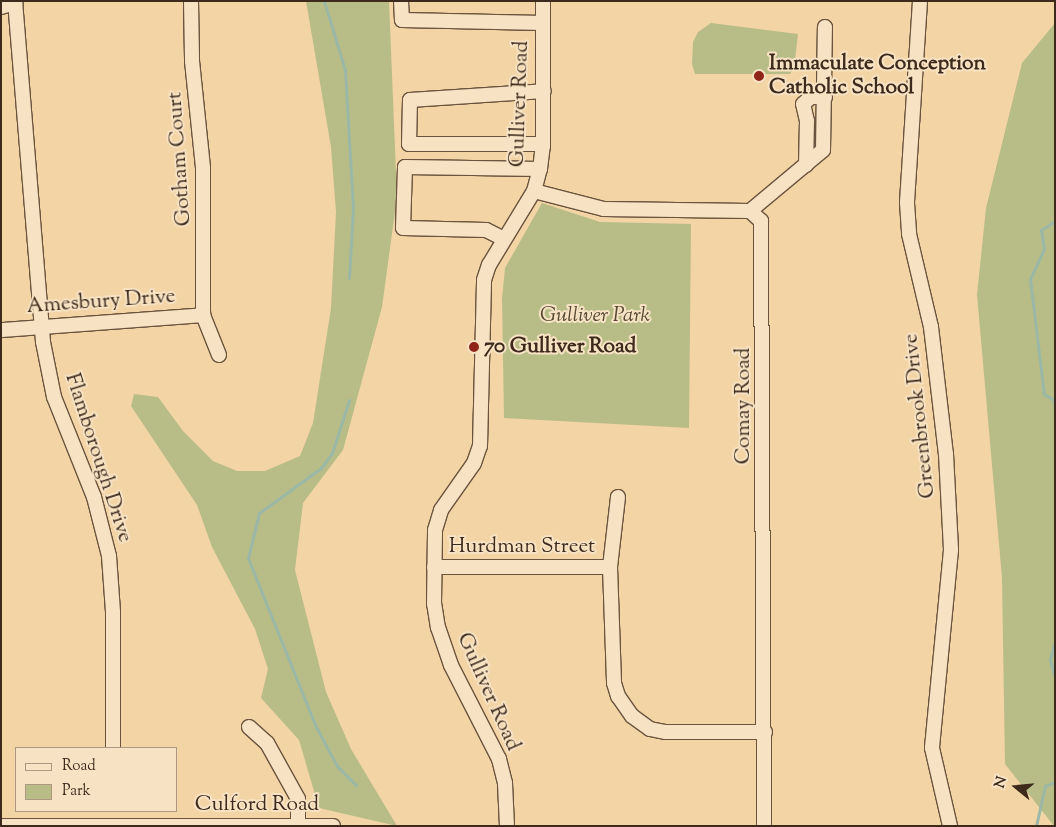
<!DOCTYPE html>
<style>
body{margin:0}
#map{position:relative;width:1056px;height:827px;overflow:hidden;background:#f2d4a5;font-family:"Sorts Mill Goudy",serif}
div>[style]{position:absolute}
.green>*{inset:0;background:#b8bd88}
.stream>*{height:3px;margin:-1.5px;padding:0 1.5px;transform-origin:1.5px;border-radius:1.5px;background:#9bb8a7}
.roads{filter:drop-shadow(1px 0 #6b543e) drop-shadow(-1px 0 #6b543e) drop-shadow(0 1px #6b543e) drop-shadow(0 -1px #6b543e)}
.minor>*{height:14px;margin:-7px;padding:0 7px;transform-origin:7px;border-radius:7px;background:#f7e3c4}
.dots>*{width:14px;height:14px;translate:-50% -50%;box-sizing:border-box;border:2px solid #f7e3c4;border-radius:50%}
span{translate:-50% -50%;white-space:nowrap;text-align:center;line-height:1.15;-webkit-text-stroke:4px #f7e3c4;paint-order:stroke}
.poi-label{font-size:21px;color:#3e2a1c;font-weight:700}
.left{translate:0 -50%;text-align:left}
.street-label{font-size:21px;color:#3e2a1c}
.park-label{font-size:21px;color:#564732;font-style:italic}
.frame{position:absolute;inset:0;border:2px solid #3e2a1c;pointer-events:none}
.legend{position:absolute;left:15px;top:747px;width:162px;height:65px;box-sizing:border-box;background:#f7e3c4;border:1px solid #ad9981;margin:0;padding:6px 9px;list-style:none;font-size:15px;color:#3e2a1c}
.legend li{display:flex;align-items:center;gap:10px;height:25px}
.legend b{width:25px;border:1px solid #ad9981}
.north{position:absolute;left:991px;top:762px;width:50px;height:50px;-webkit-text-stroke:4px #f7e3c4;paint-order:stroke;rotate:287deg;font-size:14px;font-weight:700;line-height:20px;text-align:center;color:#3e2a1c}
.north::after{content:'';display:block;margin:auto;width:18px;height:22px;background:#3e2a1c;clip-path:polygon(50% 0,100% 100%,50% 72%,0 100%)}
</style>
<div id="map">
<div class="green">
<div style="clip-path:polygon(306px 1px,389px 1px,397px 197px,382px 307px,343px 450px,303px 503px,295px 570px,326px 692px,351px 749px,397px 826px,319px 808px,299px 740px,261px 698px,268px 669px,255px 629px,212px 547px,197px 505px,131px 406px,134px 394px,158px 397px,183px 431px,213px 461px,237px 471px,265px 471px,300px 456px,313px 423px,331px 308px,336px 212px,331px 147px)"></div>
<div style="clip-path:polygon(711px 23px,798px 34px,794px 68px,790px 74px,695px 74px,692px 64px,693px 42px,698px 32px)"></div>
<div style="clip-path:polygon(1055px 23px,1055px 826px,1054px 826px,1005px 764px,1002px 578px,977px 295px,986px 208px,1022px 63px)"></div>
<div style="clip-path:polygon(542px 203px,600px 222px,691px 224px,689px 428px,504px 418px,502px 299px,505px 268px)"></div>
</div>
<div class="stream">
<div style="left:324px;top:1px;width:72px;rotate:73.1deg"></div>
<div style="left:345px;top:70px;width:137px;rotate:86.7deg"></div>
<div style="left:353px;top:207px;width:71px;rotate:93.2deg"></div>
<div style="left:1055px;top:171px;width:3px;rotate:90deg"></div>
<div style="left:1055px;top:221px;width:17px;rotate:147deg"></div>
<div style="left:1041px;top:230px;width:19px;rotate:81deg"></div>
<div style="left:1044px;top:249px;width:33px;rotate:115deg"></div>
<div style="left:1030px;top:279px;width:116px;rotate:83.1deg"></div>
<div style="left:1044px;top:394px;width:12px;rotate:31deg"></div>
<div style="left:1054px;top:400px;width:12px;rotate:85deg"></div>
<div style="left:349px;top:400px;width:56px;rotate:107.8deg"></div>
<div style="left:332px;top:453px;width:19px;rotate:126deg"></div>
<div style="left:321px;top:468px;width:77px;rotate:144deg"></div>
<div style="left:259px;top:513px;width:46px;rotate:103.7deg"></div>
<div style="left:248px;top:558px;width:180px;rotate:68.1deg"></div>
<div style="left:315px;top:725px;width:47px;rotate:61.8deg"></div>
<div style="left:337px;top:766px;width:27px;rotate:45deg"></div>
<div style="left:1055px;top:641px;width:20px;rotate:105deg"></div>
<div style="left:1050px;top:660px;width:19px;rotate:74deg"></div>
<div style="left:1036px;top:826px;width:41px;rotate:-77.3deg"></div>
<div style="left:1045px;top:786px;width:11px;rotate:-22deg"></div>
</div>
<div class="roads">
<div class="minor">
<div style="left:15px;top:1px;width:342px;rotate:85.3deg"></div>
<div style="left:43px;top:342px;width:56px;rotate:78.7deg"></div>
<div style="left:54px;top:397px;width:108px;rotate:68.2deg"></div>
<div style="left:94px;top:497px;width:61px;rotate:75.7deg"></div>
<div style="left:109px;top:556px;width:56px;rotate:85.9deg"></div>
<div style="left:113px;top:612px;width:136px;rotate:90deg"></div>
<div style="left:191px;top:1px;width:60px;rotate:89deg"></div>
<div style="left:192px;top:61px;width:108px;rotate:84.1deg"></div>
<div style="left:203px;top:168px;width:147px;rotate:90deg"></div>
<div style="left:203px;top:315px;width:43px;rotate:68.2deg"></div>
<div style="left:401px;top:1px;width:19px;rotate:87deg"></div>
<div style="left:402px;top:20px;width:141px;rotate:1.2deg"></div>
<div style="left:920px;top:1px;width:202px;rotate:93.7deg"></div>
<div style="left:907px;top:203px;width:31px;rotate:86deg"></div>
<div style="left:909px;top:234px;width:96px;rotate:76.7deg"></div>
<div style="left:931px;top:327px;width:128px;rotate:83.3deg"></div>
<div style="left:946px;top:454px;width:96px;rotate:87deg"></div>
<div style="left:951px;top:550px;width:199px;rotate:95.5deg"></div>
<div style="left:932px;top:748px;width:80px;rotate:77deg"></div>
<div style="left:1px;top:7px;width:15px;rotate:-16deg"></div>
<div style="left:543px;top:144px;width:134px;rotate:180deg"></div>
<div style="left:409px;top:144px;width:44px;rotate:-88.7deg"></div>
<div style="left:410px;top:100px;width:134px;rotate:-3.8deg"></div>
<div style="left:806px;top:165px;width:44px;rotate:-88.7deg"></div>
<div style="left:807px;top:121px;width:17px;rotate:-103deg"></div>
<div style="left:803px;top:104px;width:11px;rotate:-41deg"></div>
<div style="left:811px;top:97px;width:14px"></div>
<div style="left:534px;top:191px;width:72px;rotate:14.4deg"></div>
<div style="left:604px;top:209px;width:146px;rotate:0.8deg"></div>
<div style="left:750px;top:211px;width:15px;rotate:42deg"></div>
<div style="left:761px;top:221px;width:605px;rotate:89.72deg"></div>
<div style="left:750px;top:211px;width:95px;rotate:-39.9deg"></div>
<div style="left:823px;top:150px;width:123px;rotate:-89.1deg"></div>
<div style="left:504px;top:239px;width:20px;rotate:-153deg"></div>
<div style="left:486px;top:230px;width:83px;rotate:-178.6deg"></div>
<div style="left:403px;top:228px;width:61px;rotate:-88.1deg"></div>
<div style="left:405px;top:167px;width:135px;rotate:0.8deg"></div>
<div style="left:1px;top:330px;width:203px;rotate:-4.2deg"></div>
<div style="left:618px;top:497px;width:70px;rotate:96.5deg"></div>
<div style="left:610px;top:567px;width:116px;rotate:88deg"></div>
<div style="left:614px;top:683px;width:14px;rotate:73deg"></div>
<div style="left:618px;top:696px;width:24px;rotate:55deg"></div>
<div style="left:632px;top:716px;width:22px;rotate:36deg"></div>
<div style="left:650px;top:729px;width:16px;rotate:11deg"></div>
<div style="left:666px;top:732px;width:99px"></div>
<div style="left:434px;top:567px;width:176px"></div>
<div style="left:249px;top:727px;width:24px;rotate:42deg"></div>
<div style="left:267px;top:743px;width:64px;rotate:61deg"></div>
<div style="left:298px;top:799px;width:27px;rotate:90deg"></div>
<div style="left:1px;top:826px;width:332px"></div>
<div style="left:507px;top:826px;width:43px;rotate:-92.7deg"></div>
<div style="left:505px;top:783px;width:25px;rotate:-104deg"></div>
<div style="left:499px;top:759px;width:106px;rotate:-117.1deg"></div>
<div style="left:451px;top:665px;width:39px;rotate:-109deg"></div>
<div style="left:438px;top:628px;width:24px;rotate:-99deg"></div>
<div style="left:434px;top:604px;width:74px;rotate:-89.2deg"></div>
<div style="left:435px;top:530px;width:21px;rotate:-73deg"></div>
<div style="left:441px;top:510px;width:57px;rotate:-54.9deg"></div>
<div style="left:474px;top:463px;width:18px;rotate:-71deg"></div>
<div style="left:480px;top:446px;width:166px;rotate:-88.6deg"></div>
<div style="left:484px;top:280px;width:16px;rotate:-72deg"></div>
<div style="left:489px;top:265px;width:87px;rotate:-58.7deg"></div>
<div style="left:534px;top:191px;width:23px;rotate:-75deg"></div>
<div style="left:540px;top:169px;width:23px;rotate:-83deg"></div>
<div style="left:543px;top:146px;width:145px;rotate:-90deg"></div>
</div>
</div>
<div class="dots">
<div style="left:759px;top:76px;background:#8f2418"></div>
<div style="left:474px;top:347px;background:#8f2418"></div>
</div>
<div class="poi-label">
<span class="left" style="left:769px;top:76px">Immaculate Conception<br>Catholic School</span>
<span class="left" style="left:484px;top:347px">70 Gulliver Road</span>
</div>
<div class="street-label">
<span style="left:520px;top:104px;rotate:-88deg">Gulliver Road</span>
<span style="left:180px;top:159px;rotate:-94deg">Gotham Court</span>
<span style="left:101px;top:302px;rotate:-4deg">Amesbury Drive</span>
<span style="left:744px;top:406px;rotate:-90deg">Comay Road</span>
<span style="left:920px;top:416px;rotate:-96deg">Greenbrook Drive</span>
<span style="left:98px;top:458px;rotate:72deg">Flamborough Drive</span>
<span style="left:522px;top:547px">Hurdman Street</span>
<span style="left:488px;top:692px;rotate:66deg">Gulliver Road</span>
<span style="left:257px;top:805px">Culford Road</span>
</div>
<div class="park-label">
<span style="left:595px;top:316px">Gulliver Park</span>
</div>
<div class="frame"></div>
<ul class="legend">
<li><b style="height:6px;background:#f7e3c4"></b>Road</li>
<li><b style="height:14px;background:#b8bd88"></b>Park</li>
</ul>
<div class="north">N</div>
</div>
